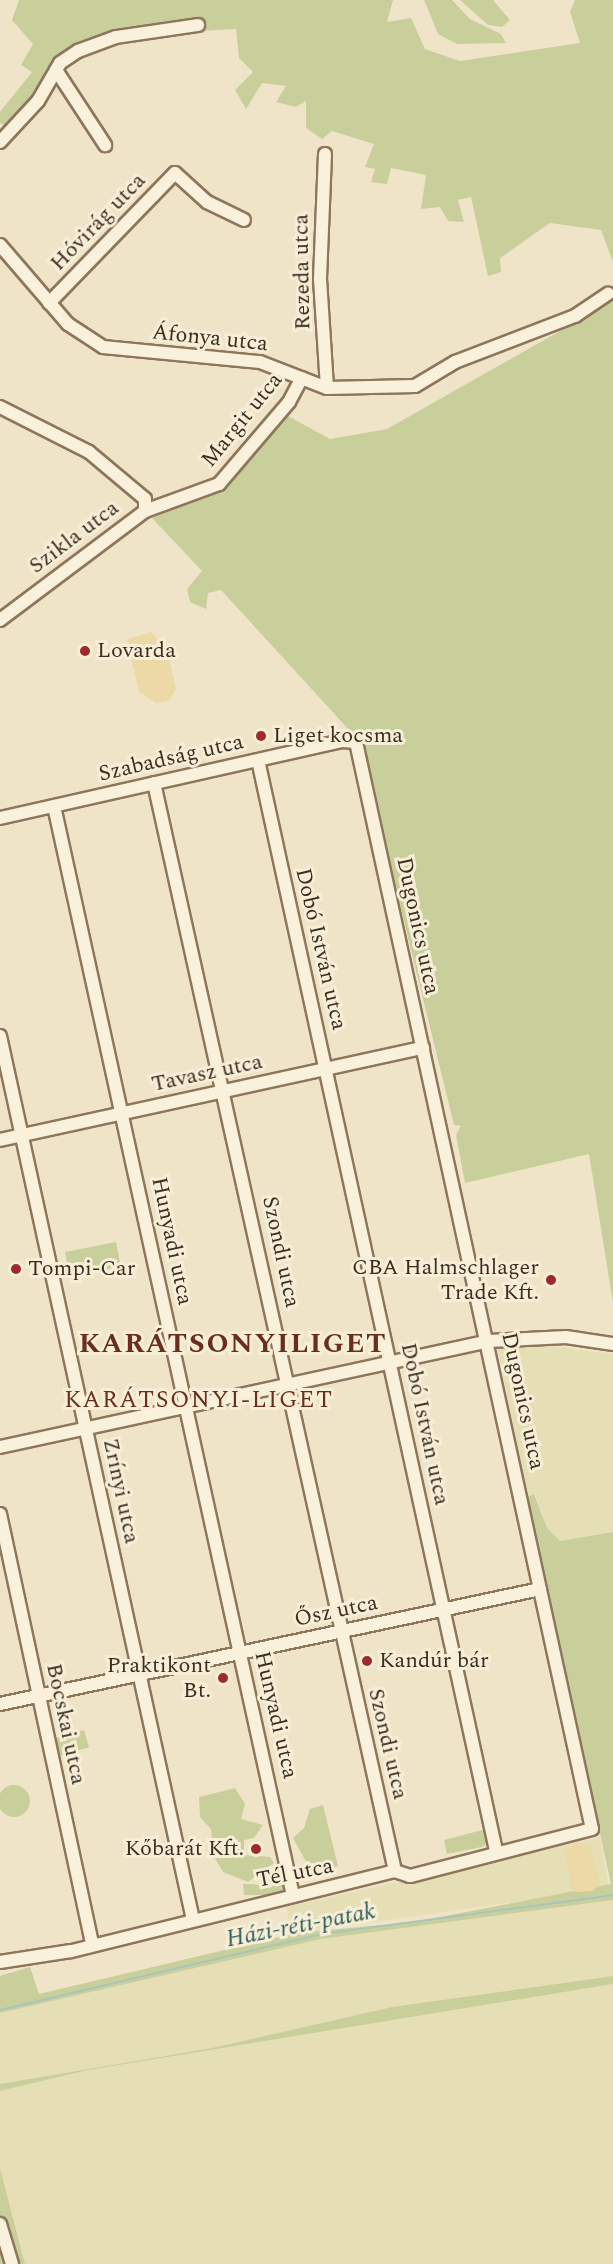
<!DOCTYPE html>
<meta charset="utf-8">
<style>
body{margin:0}
#map{position:relative;width:613px;height:2264px;overflow:hidden;background:#f0e4c8;font-family:Spectral,serif}
div>[style]{position:absolute}
.farmland>*{inset:0;background:#e6deb5}
.green>*{inset:0;background:#c9cf9b;transform-origin:0 0}
.round{border-radius:50%}
.sand>*{inset:0;background:#ecd9a5}
.stream>*{height:2px;margin:-1px;padding:0 1px;transform-origin:1px;border-radius:1px;background:#a9c4bc}
.roads{filter:drop-shadow(2px 0 #8d765c) drop-shadow(-2px 0 #8d765c) drop-shadow(0 2px #8d765c) drop-shadow(0 -2px #8d765c)}
.minor>*{height:12px;margin:-6px;padding:0 6px;transform-origin:6px;border-radius:6px;background:#faf1dc}
.dots>*{width:16px;height:16px;translate:-50% -50%;box-sizing:border-box;border:3px solid #f7eed8;border-radius:50%}
span{translate:-50% -50%;white-space:nowrap;text-align:center;line-height:1.15;-webkit-text-stroke:6px #f7eed8;paint-order:stroke}
.street-label{font-size:22px;color:#3d2e20}
.poi-label{font-size:22px;color:#3d2e20}
.left{translate:0 -50%;text-align:left}
.right{translate:-100% -50%;text-align:right}
.neighbourhood-label{font-size:24px;color:#6b2e1e;letter-spacing:1.5px}
.water-label{font-size:24px;color:#2f5d5a;font-style:italic}
.district-label{font-size:28px;color:#6b2e1e;font-weight:700;letter-spacing:1.5px}
</style>
<div id="map">
<div class="farmland">
<div style="clip-path:polygon(515px 1342px,613px 1354px,613px 1532px,560px 1541px,547px 1528px,535px 1494px,527px 1497px,497px 1345px)"></div>
<div style="clip-path:polygon(600px 1837px,609px 1888px,292px 1934px,286px 1907px)"></div>
<div style="clip-path:polygon(613px 1900px,613px 1976px,392px 2007px,212px 2048px,0 2084px,0 2013px,321px 1939px)"></div>
<div style="clip-path:polygon(613px 1984px,613px 2264px,25px 2264px,0 2168px,0 2091px,88px 2070px)"></div>
</div>
<div class="green">
<div style="clip-path:polygon(19px 0,393px 0,387px 22px,411px 18px,425px 49px,460px 61px,580px 43px,570px 12px,575px 0,613px 0,613px 262px,601px 230px,550px 223px,500px 258px,501px 272px,488px 276px,471px 197px,458px 200px,464px 222px,448px 221px,440px 207px,421px 209px,426px 175px,391px 168px,387px 184px,371px 182px,375px 169px,365px 167px,374px 144px,332px 131px,322px 139px,306px 128px,306px 101px,296px 107px,276px 102px,286px 86px,262px 83px,246px 109px,235px 90px,253px 72px,239px 58px,236px 29px,101px 36px,58px 61px,36px 101px,9px 128px,0 123px,0 112px,32px 72px,21px 65px,33px 44px,12px 20px)"></div>
<div style="clip-path:polygon(424px 0,452px 0,470px 19px,501px 34px,506px 43px,457px 44px,438px 34px)"></div>
<div style="clip-path:polygon(460px 0,493px 0,510px 20px,502px 27px,488px 25px)"></div>
<div style="clip-path:polygon(613px 301px,613px 1303px,589px 1154px,465px 1183px,456px 1135px,461px 1126px,454px 1125px,360px 742px,221px 590px,208px 593px,206px 609px,190px 602px,187px 589px,202px 571px,152px 518px,225px 490px,288px 416px,330px 439px,387px 429px)"></div>
<div style="left:116px;top:1242px;width:25px;height:52px;rotate:79deg"></div>
<div style="clip-path:polygon(534px 1494px,547px 1528px,560px 1541px,613px 1532px,613px 1900px,321px 1939px,0 2013px,0 1976px,30px 1967px,39px 1994px,296px 1933px,414px 1922px,611px 1884px,527px 1497px)"></div>
<div style="left:84px;top:1730px;width:18px;height:30px;rotate:74deg"></div>
<div class="round" style="left:-2px;top:1785px;width:32px;height:32px"></div>
<div style="clip-path:polygon(235px 1788px,245px 1804px,241px 1819px,263px 1825px,254px 1838px,244px 1840px,244px 1855px,270px 1857px,274px 1863px,248px 1882px,223px 1872px,213px 1855px,211px 1829px,200px 1817px,199px 1797px)"></div>
<div style="clip-path:polygon(323px 1805px,338px 1866px,314px 1876px,293px 1838px,304px 1828px,310px 1809px)"></div>
<div style="clip-path:polygon(486px 1829px,488px 1843px,482px 1847px,447px 1854px,444px 1840px)"></div>
<div style="clip-path:polygon(277px 1874px,284px 1876px,288px 1891px,282px 1895px,244px 1895px,243px 1884px,264px 1885px)"></div>
<div style="clip-path:polygon(613px 1976px,613px 1984px,88px 2070px,0 2091px,0 2084px,212px 2048px,392px 2007px)"></div>
<div style="clip-path:polygon(0 2168px,1px 2172px,25px 2264px,0 2264px)"></div>
</div>
<div class="sand">
<div style="clip-path:polygon(151px 632px,167px 650px,176px 689px,170px 700px,156px 703px,139px 692px,127px 639px)"></div>
<div style="clip-path:polygon(576px 1843px,591px 1847px,599px 1884px,593px 1891px,575px 1892px,571px 1886px,565px 1852px)"></div>
</div>
<div class="stream">
<div style="left:0;top:2010px;width:331px;rotate:-13.3deg"></div>
<div style="left:322px;top:1934px;width:294px;rotate:-7.6deg"></div>
</div>
<div class="roads">
<div class="minor">
<div style="left:56px;top:70px;width:90px;rotate:56.8deg"></div>
<div style="left:0;top:142px;width:56px;rotate:-47.2deg"></div>
<div style="left:38px;top:101px;width:44px;rotate:-59.9deg"></div>
<div style="left:60px;top:63px;width:22px;rotate:-34deg"></div>
<div style="left:78px;top:51px;width:40px;rotate:-20.2deg"></div>
<div style="left:116px;top:37px;width:83px;rotate:-8.3deg"></div>
<div style="left:325px;top:154px;width:125px;rotate:92.3deg"></div>
<div style="left:320px;top:279px;width:109px;rotate:86.3deg"></div>
<div style="left:0;top:245px;width:104px;rotate:49.3deg"></div>
<div style="left:68px;top:324px;width:42px;rotate:33.3deg"></div>
<div style="left:103px;top:347px;width:158px;rotate:5.5deg"></div>
<div style="left:260px;top:362px;width:72px;rotate:21.2deg"></div>
<div style="left:327px;top:388px;width:88px;rotate:-1.3deg"></div>
<div style="left:415px;top:386px;width:47px;rotate:-31deg"></div>
<div style="left:455px;top:362px;width:129px;rotate:-21deg"></div>
<div style="left:575px;top:316px;width:40px;rotate:-34deg"></div>
<div style="left:49px;top:303px;width:181px;rotate:-45.9deg"></div>
<div style="left:175px;top:173px;width:43px;rotate:42.2deg"></div>
<div style="left:207px;top:202px;width:41px;rotate:25.9deg"></div>
<div style="left:0;top:407px;width:100px;rotate:26.8deg"></div>
<div style="left:89px;top:452px;width:73px;rotate:40deg"></div>
<div style="left:145px;top:499px;width:12px;rotate:90deg"></div>
<div style="left:0;top:620px;width:181px;rotate:-36.9deg"></div>
<div style="left:145px;top:511px;width:79px;rotate:-20deg"></div>
<div style="left:219px;top:484px;width:108px;rotate:-49.5deg"></div>
<div style="left:289px;top:402px;width:27px;rotate:-62deg"></div>
<div style="left:258px;top:760px;width:1117px;rotate:77.69deg"></div>
<div style="left:154px;top:783px;width:1114px;rotate:77.51deg"></div>
<div style="left:54px;top:806px;width:1116px;rotate:77.63deg"></div>
<div style="left:0;top:818px;width:351px;rotate:-12.7deg"></div>
<div style="left:342px;top:741px;width:14px;rotate:4deg"></div>
<div style="left:356px;top:742px;width:1112px;rotate:77.75deg"></div>
<div style="left:592px;top:1829px;width:188px;rotate:165.5deg"></div>
<div style="left:410px;top:1876px;width:16px;rotate:-162deg"></div>
<div style="left:395px;top:1871px;width:334px;rotate:166.1deg"></div>
<div style="left:71px;top:1951px;width:72px;rotate:171.2deg"></div>
<div style="left:0;top:1036px;width:905px;rotate:77.68deg"></div>
<div style="left:0;top:1140px;width:433px;rotate:-12.3deg"></div>
<div style="left:0;top:1447px;width:500px;rotate:-12.23deg"></div>
<div style="left:489px;top:1341px;width:77px;rotate:-3deg"></div>
<div style="left:566px;top:1337px;width:48px;rotate:8.5deg"></div>
<div style="left:0;top:1514px;width:439px;rotate:77.9deg"></div>
<div style="left:0;top:1704px;width:552px;rotate:-12.02deg"></div>
<div style="left:0;top:2224px;width:42px;rotate:73.3deg"></div>
</div>
</div>
<div class="dots">
<div style="left:85px;top:651px;background:#9e2a2b"></div>
<div style="left:261px;top:736px;background:#9e2a2b"></div>
<div style="left:16px;top:1269px;background:#9e2a2b"></div>
<div style="left:551px;top:1280px;background:#9e2a2b"></div>
<div style="left:367px;top:1661px;background:#9e2a2b"></div>
<div style="left:223px;top:1678px;background:#9e2a2b"></div>
<div style="left:256px;top:1849px;background:#9e2a2b"></div>
</div>
<div class="street-label">
<span style="left:98px;top:222px;rotate:-46deg">Hóvirág utca</span>
<span style="left:302px;top:272px;rotate:-91deg">Rezeda utca</span>
<span style="left:210px;top:338px;rotate:6deg">Áfonya utca</span>
<span style="left:242px;top:420px;rotate:-51deg">Margit utca</span>
<span style="left:74px;top:537px;rotate:-37deg">Szikla utca</span>
<span style="left:171px;top:758px;rotate:-13deg">Szabadság utca</span>
<span style="left:418px;top:926px;rotate:78deg">Dugonics utca</span>
<span style="left:321px;top:949px;rotate:77deg">Dobó István utca</span>
<span style="left:207px;top:1073px;rotate:-12deg">Tavasz utca</span>
<span style="left:172px;top:1241px;rotate:78deg">Hunyadi utca</span>
<span style="left:281px;top:1252px;rotate:78deg">Szondi utca</span>
<span style="left:523px;top:1401px;rotate:78deg">Dugonics utca</span>
<span style="left:425px;top:1424px;rotate:78deg">Dobó István utca</span>
<span style="left:121px;top:1491px;rotate:78deg">Zrínyi utca</span>
<span style="left:336px;top:1611px;rotate:-12deg">Ősz utca</span>
<span style="left:276px;top:1715px;rotate:77deg">Hunyadi utca</span>
<span style="left:66px;top:1724px;rotate:78deg">Bocskai utca</span>
<span style="left:388px;top:1744px;rotate:77deg">Szondi utca</span>
<span style="left:295px;top:1873px;rotate:-11deg">Tél utca</span>
</div>
<div class="poi-label">
<span class="left" style="left:97px;top:651px">Lovarda</span>
<span class="left" style="left:273px;top:736px">Liget kocsma</span>
<span class="right" style="left:539px;top:1280px">CBA Halmschlager<br>Trade Kft.</span>
<span class="left" style="left:28px;top:1269px">Tompi-Car</span>
<span class="left" style="left:379px;top:1661px">Kandúr bár</span>
<span class="right" style="left:211px;top:1678px">Praktikont<br>Bt.</span>
<span class="right" style="left:244px;top:1849px">Kőbarát Kft.</span>
</div>
<div class="neighbourhood-label">
<span style="left:199px;top:1401px">KARÁTSONYI-LIGET</span>
</div>
<div class="water-label">
<span style="left:301px;top:1926px;rotate:-11deg">Házi-réti-patak</span>
</div>
<div class="district-label">
<span style="left:233px;top:1344px">KARÁTSONYILIGET</span>
</div>
</div>
